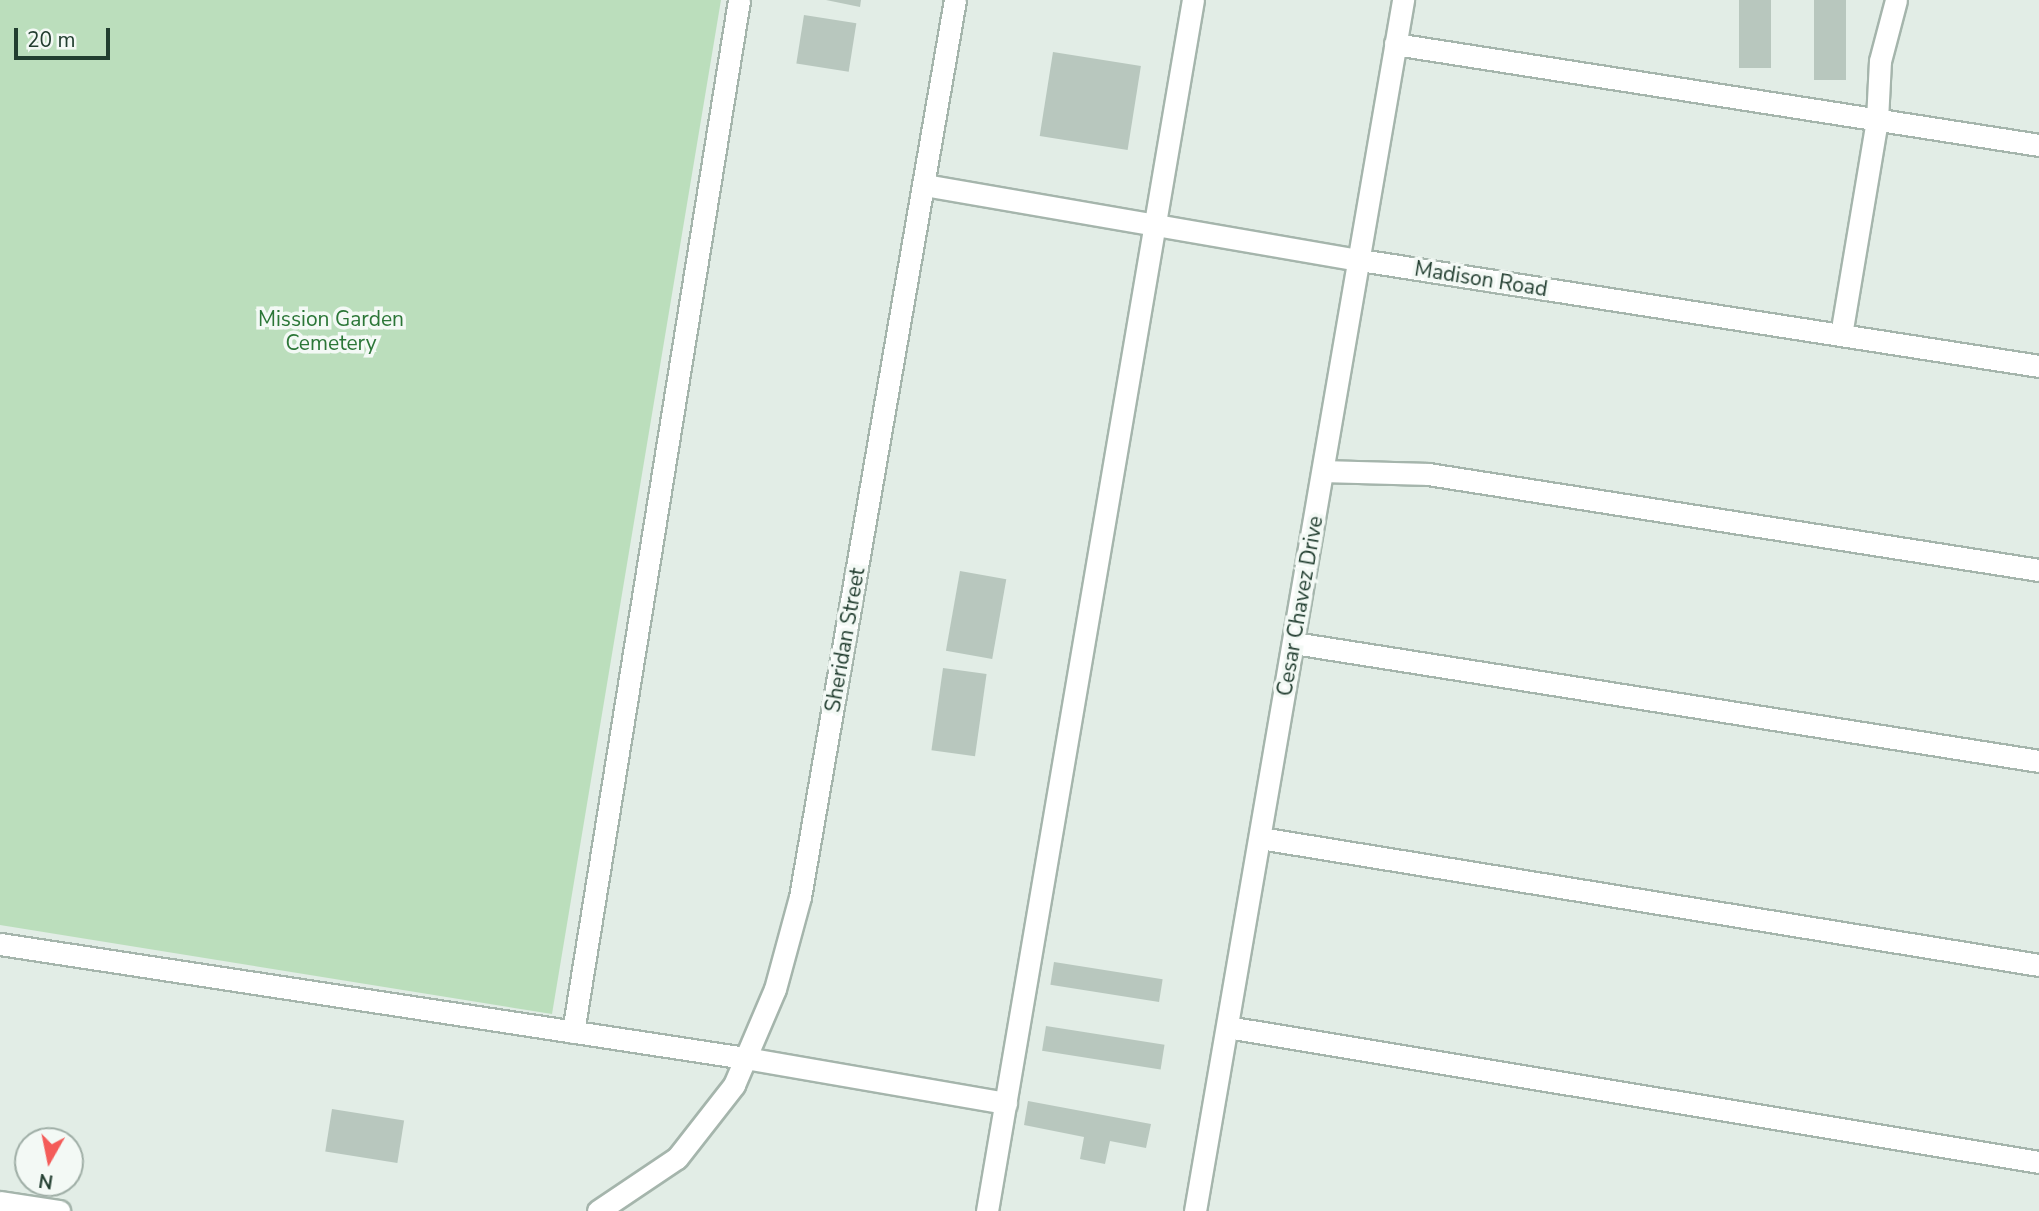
<!DOCTYPE html>
<style>
body{margin:0}
#map{position:relative;width:2039px;height:1211px;overflow:hidden;background:#e2ede6;font-family:"Nunito Sans",sans-serif}
div>[style]{position:absolute}
.green>*{inset:0;background:#bbdebc}
.building>*{inset:0;background:#b8c7be;transform-origin:0 0}
.roads{filter:drop-shadow(2px 0 #a5b5ac) drop-shadow(-2px 0 #a5b5ac) drop-shadow(0 2px #a5b5ac) drop-shadow(0 -2px #a5b5ac)}
.minor>*{height:21px;margin:-10.5px;padding:0 10.5px;transform-origin:10.5px;border-radius:10.5px;background:#fff}
span{translate:-50% -50%;white-space:nowrap;text-align:center;line-height:1.15;-webkit-text-stroke:7px #f3f9f5;paint-order:stroke}
.street-label{font-size:21px;color:#223e30}
.park-label{font-size:21px;color:#2b7637}
.north{position:absolute;left:14px;top:1127px;width:70px;height:70px;box-sizing:border-box;background:#f3f9f5;border:2px solid #9faea6;border-radius:50%;rotate:189deg;font-size:19px;font-weight:700;line-height:28px;text-align:center;color:#223e30}
.north::after{content:'';display:block;margin:auto;width:24px;height:32px;background:#f45c59;clip-path:polygon(50% 0,100% 100%,50% 72%,0 100%)}
.scale{position:absolute;left:14px;top:28px;width:96px;height:32px;box-sizing:border-box;border:4px solid #223e30;border-top:0;padding-left:9px;font-size:21px;line-height:24px;white-space:nowrap;color:#223e30;-webkit-text-stroke:5px #f3f9f5;paint-order:stroke}
</style>
<div id="map">
<div class="green">
<div style="clip-path:polygon(0 0,721px 0,552px 1014px,0 925px)"></div>
</div>
<div class="building">
<div style="clip-path:polygon(826px 0,861px 0,860px 7px)"></div>
<div style="left:1739px;top:0;width:32px;height:68px"></div>
<div style="left:1814px;top:0;width:32px;height:80px"></div>
<div style="left:804px;top:15px;width:53px;height:49px;rotate:9deg"></div>
<div style="left:1053px;top:52px;width:89px;height:85px;rotate:9deg"></div>
<div style="left:960px;top:571px;width:47px;height:81px;rotate:10deg"></div>
<div style="left:943px;top:668px;width:44px;height:83px;rotate:8deg"></div>
<div style="left:1054px;top:962px;width:110px;height:23px;rotate:9deg"></div>
<div style="left:1046px;top:1026px;width:120px;height:25px;rotate:9deg"></div>
<div style="clip-path:polygon(1028px 1101px,1151px 1124px,1146px 1148px,1110px 1141px,1105px 1164px,1080px 1159px,1084px 1137px,1024px 1125px)"></div>
<div style="left:332px;top:1109px;width:73px;height:43px;rotate:9deg"></div>
</div>
<div class="roads">
<div class="minor">
<div style="left:1395px;top:44px;width:652px;rotate:8.91deg"></div>
<div style="left:924px;top:185px;width:442px;rotate:9.8deg"></div>
<div style="left:1360px;top:260px;width:687px;rotate:8.87deg"></div>
<div style="left:1841px;top:335px;width:218px;rotate:-80.5deg"></div>
<div style="left:1877px;top:120px;width:59px;rotate:-87.1deg"></div>
<div style="left:1880px;top:61px;width:63px;rotate:-75.3deg"></div>
<div style="left:1323px;top:471px;width:105px;rotate:1.6deg"></div>
<div style="left:1428px;top:474px;width:618px;rotate:8.93deg"></div>
<div style="left:1294px;top:643px;width:754px;rotate:9deg"></div>
<div style="left:1260px;top:838px;width:789px;rotate:9.26deg"></div>
<div style="left:0;top:944px;width:754px;rotate:8.7deg"></div>
<div style="left:745px;top:1058px;width:265px;rotate:9.8deg"></div>
<div style="left:1227px;top:1027px;width:823px;rotate:9.44deg"></div>
<div style="left:573px;top:1032px;width:1045px;rotate:-80.86deg"></div>
<div style="left:0;top:1202px;width:60px;rotate:8.7deg"></div>
<div style="left:598px;top:1211px;width:95px;rotate:-33.9deg"></div>
<div style="left:677px;top:1158px;width:93px;rotate:-52deg"></div>
<div style="left:734px;top:1085px;width:104px;rotate:-66.9deg"></div>
<div style="left:775px;top:989px;width:95px;rotate:-74.8deg"></div>
<div style="left:800px;top:897px;width:910px;rotate:-80.2deg"></div>
<div style="left:987px;top:1211px;width:1228px;rotate:-80.35deg"></div>
<div style="left:1195px;top:1211px;width:1229px;rotate:-80.25deg"></div>
</div>
</div>
<div class="street-label">
<span style="left:1481px;top:279px;rotate:9deg">Madison Road</span>
<span style="left:1300px;top:606px;rotate:-80deg">Cesar Chavez Drive</span>
<span style="left:845px;top:640px;rotate:-80deg">Sheridan Street</span>
</div>
<div class="park-label">
<span style="left:331px;top:331px">Mission Garden<br>Cemetery</span>
</div>
<div class="north">N</div>
<div class="scale">20 m</div>
</div>
